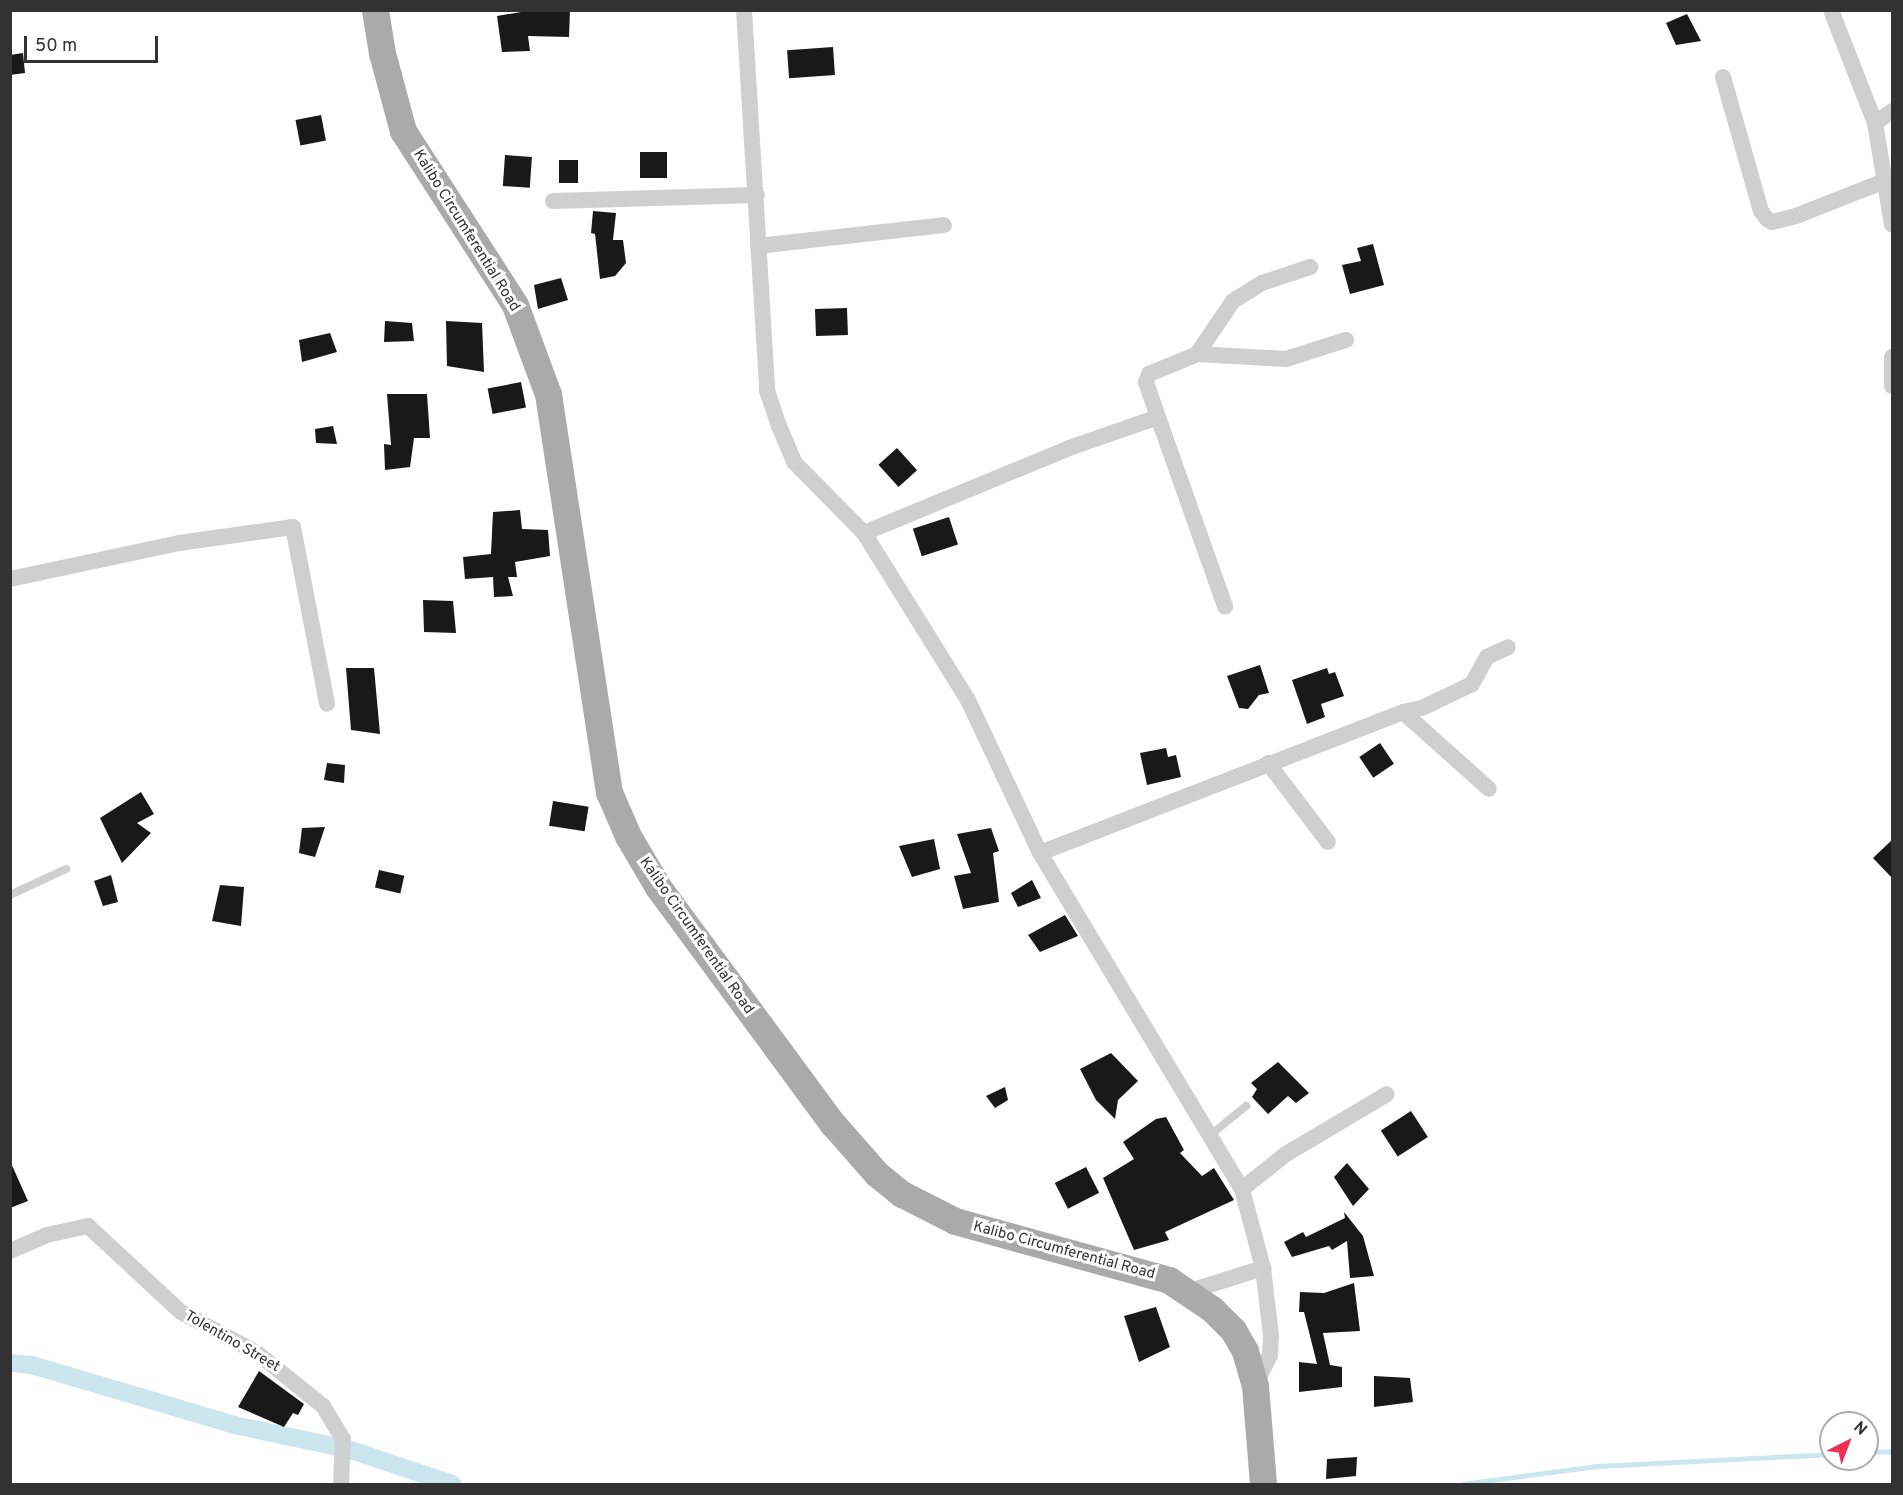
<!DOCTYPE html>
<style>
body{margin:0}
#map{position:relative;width:1903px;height:1495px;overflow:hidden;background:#fff;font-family:Overpass,sans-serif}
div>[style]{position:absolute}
.stream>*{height:5px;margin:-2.5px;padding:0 2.5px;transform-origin:2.5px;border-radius:2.5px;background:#cce6ef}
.canal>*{height:18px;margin:-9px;padding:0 9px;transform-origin:9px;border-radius:9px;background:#cce6ef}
.building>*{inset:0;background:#191919;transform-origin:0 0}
.lane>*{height:8px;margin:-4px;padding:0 4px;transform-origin:4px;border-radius:4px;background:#cfcfcf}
.street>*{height:16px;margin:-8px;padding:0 8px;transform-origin:8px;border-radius:8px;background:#cfcfcf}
.primary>*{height:27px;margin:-13.5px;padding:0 13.5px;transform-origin:13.5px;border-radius:13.5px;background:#aaa}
span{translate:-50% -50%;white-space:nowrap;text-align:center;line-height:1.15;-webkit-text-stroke:6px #fff;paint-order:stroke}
.street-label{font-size:15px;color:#323232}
.frame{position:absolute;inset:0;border:12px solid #323232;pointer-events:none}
.north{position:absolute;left:1819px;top:1411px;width:60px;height:60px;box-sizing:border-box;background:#fff;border:2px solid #adadad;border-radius:50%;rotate:42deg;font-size:16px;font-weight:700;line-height:24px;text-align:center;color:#323232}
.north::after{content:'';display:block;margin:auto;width:21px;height:27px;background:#ee2f54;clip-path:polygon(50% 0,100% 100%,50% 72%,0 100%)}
.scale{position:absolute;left:24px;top:36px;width:134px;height:27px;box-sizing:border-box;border:3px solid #323232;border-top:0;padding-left:8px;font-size:18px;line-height:21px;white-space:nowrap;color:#323232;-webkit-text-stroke:4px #fff;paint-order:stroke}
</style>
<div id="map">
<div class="stream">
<div style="left:1867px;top:1452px;width:25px;rotate:-2deg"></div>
<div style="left:1462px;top:1484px;width:136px;rotate:-7.6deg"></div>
<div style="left:1597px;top:1466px;width:234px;rotate:-2.9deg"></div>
</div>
<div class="canal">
<div style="left:10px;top:1363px;width:22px;rotate:5deg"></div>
<div style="left:32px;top:1365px;width:211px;rotate:16.5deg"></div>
<div style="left:234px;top:1425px;width:106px;rotate:11.9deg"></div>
<div style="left:351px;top:1450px;width:107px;rotate:18.6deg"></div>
</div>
<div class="building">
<div style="clip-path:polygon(533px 10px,570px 10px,569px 37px,528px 36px,530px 51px,502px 52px,497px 16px)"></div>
<div style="clip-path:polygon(1687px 14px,1701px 41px,1676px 45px,1666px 23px)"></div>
<div style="left:833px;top:47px;width:28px;height:46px;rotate:86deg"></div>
<div style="clip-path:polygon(23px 53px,25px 73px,10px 75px,10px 55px)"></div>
<div style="left:321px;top:115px;width:26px;height:26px;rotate:79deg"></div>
<div style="left:640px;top:152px;width:27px;height:26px"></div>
<div style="left:505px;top:155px;width:27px;height:31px;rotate:4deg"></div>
<div style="left:559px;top:160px;width:19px;height:23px"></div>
<div style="clip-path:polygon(593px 211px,616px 213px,613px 240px,623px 240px,626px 263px,615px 276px,600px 279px,595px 234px,591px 233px)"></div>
<div style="clip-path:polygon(1373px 244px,1384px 285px,1350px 294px,1342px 265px,1361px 261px,1357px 248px)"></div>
<div style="clip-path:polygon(561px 278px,568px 300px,538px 309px,534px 285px)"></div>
<div style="left:847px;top:308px;width:27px;height:32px;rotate:88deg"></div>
<div style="clip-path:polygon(385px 321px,412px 323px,414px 341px,384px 342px)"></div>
<div style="clip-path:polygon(446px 321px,482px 323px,484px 372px,447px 366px)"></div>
<div style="clip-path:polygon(330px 333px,337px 352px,302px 362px,299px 340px)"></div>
<div style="left:521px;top:382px;width:26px;height:34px;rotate:79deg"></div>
<div style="clip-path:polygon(387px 394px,427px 394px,430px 438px,414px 438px,410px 467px,385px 470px,384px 444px,391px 445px)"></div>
<div style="clip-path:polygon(333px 426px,337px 444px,316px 443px,315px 429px)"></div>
<div style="left:897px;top:448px;width:30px;height:25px;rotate:48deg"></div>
<div style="clip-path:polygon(520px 510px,522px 529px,548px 530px,550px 556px,515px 562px,517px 577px,508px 577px,513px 596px,494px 597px,493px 577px,465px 579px,463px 557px,491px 554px,493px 512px)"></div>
<div style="left:949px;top:517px;width:29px;height:38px;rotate:72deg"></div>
<div style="clip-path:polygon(423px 600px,453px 601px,456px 633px,424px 632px)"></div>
<div style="clip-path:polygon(1260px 665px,1269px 693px,1259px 695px,1248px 709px,1239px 708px,1227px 676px)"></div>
<div style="clip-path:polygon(346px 668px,374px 668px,380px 734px,351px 730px)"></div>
<div style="clip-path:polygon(1327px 668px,1329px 674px,1335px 672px,1344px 696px,1321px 704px,1325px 717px,1307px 724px,1292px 680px)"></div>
<div style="left:1380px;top:743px;width:25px;height:25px;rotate:56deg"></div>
<div style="clip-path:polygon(1166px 748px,1168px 757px,1176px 755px,1181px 777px,1147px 785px,1140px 753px)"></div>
<div style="clip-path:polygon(327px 763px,345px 765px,344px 783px,324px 780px)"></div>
<div style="clip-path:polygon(141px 792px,154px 814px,137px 823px,151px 833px,122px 863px,100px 818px)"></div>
<div style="left:553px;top:801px;width:36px;height:25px;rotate:9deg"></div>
<div style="clip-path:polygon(325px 827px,315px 857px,299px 853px,302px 828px)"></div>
<div style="clip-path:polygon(991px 828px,999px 851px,993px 853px,999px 902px,963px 909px,954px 876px,971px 873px,957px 834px)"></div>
<div style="clip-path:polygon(934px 839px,940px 869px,912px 877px,899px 846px)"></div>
<div style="clip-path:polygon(1893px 839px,1893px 879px,1873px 858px)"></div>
<div style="left:379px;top:870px;width:26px;height:18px;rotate:13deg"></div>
<div style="clip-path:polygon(111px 875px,118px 902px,103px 906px,94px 881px)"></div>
<div style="clip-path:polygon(1032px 880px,1041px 898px,1018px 907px,1011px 893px)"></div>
<div style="clip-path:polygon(220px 885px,244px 887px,241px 926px,212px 921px)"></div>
<div style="clip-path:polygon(1065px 915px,1078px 936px,1040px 952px,1028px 935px)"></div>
<div style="clip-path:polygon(1111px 1053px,1138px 1081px,1118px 1100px,1115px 1119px,1096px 1100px,1080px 1069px)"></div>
<div style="clip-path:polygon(1278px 1062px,1309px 1093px,1296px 1103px,1288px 1096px,1268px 1114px,1252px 1097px,1257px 1089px,1251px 1083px)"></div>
<div style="clip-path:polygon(1005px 1087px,1008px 1100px,995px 1108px,986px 1096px)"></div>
<div style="left:1411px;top:1111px;width:31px;height:36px;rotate:57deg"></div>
<div style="clip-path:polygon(1166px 1117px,1184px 1150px,1180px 1153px,1202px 1176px,1214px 1168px,1234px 1200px,1165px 1232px,1169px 1240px,1134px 1250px,1103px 1178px,1134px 1159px,1123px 1142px,1156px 1119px)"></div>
<div style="clip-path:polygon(10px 1161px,28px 1201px,10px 1208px)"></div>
<div style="clip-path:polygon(1347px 1163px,1369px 1189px,1353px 1206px,1334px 1177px)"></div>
<div style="left:1086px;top:1167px;width:29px;height:35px;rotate:63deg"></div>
<div style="clip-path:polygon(1344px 1212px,1363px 1236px,1374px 1276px,1350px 1278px,1347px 1241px,1332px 1250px,1329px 1246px,1292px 1257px,1284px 1242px,1303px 1232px,1306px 1237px,1345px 1218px)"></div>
<div style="clip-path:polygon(1354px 1283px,1360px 1331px,1323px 1333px,1330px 1365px,1342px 1367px,1342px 1387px,1299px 1392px,1299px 1362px,1317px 1364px,1304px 1312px,1299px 1312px,1300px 1292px,1324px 1293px)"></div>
<div style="clip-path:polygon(1156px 1307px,1170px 1347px,1139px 1362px,1124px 1316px)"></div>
<div style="clip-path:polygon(259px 1371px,304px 1404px,298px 1415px,293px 1413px,284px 1427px,238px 1407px)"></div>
<div style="clip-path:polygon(1374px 1376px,1410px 1378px,1413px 1402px,1374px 1407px)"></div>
<div style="clip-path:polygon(1357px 1457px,1356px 1476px,1326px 1479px,1327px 1459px)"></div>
</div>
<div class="lane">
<div style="left:10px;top:895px;width:62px;rotate:-24.9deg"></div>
<div style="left:1209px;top:1136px;width:48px;rotate:-39deg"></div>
</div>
<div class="street">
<div style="left:744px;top:10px;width:382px;rotate:86.5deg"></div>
<div style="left:767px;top:391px;width:37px;rotate:71deg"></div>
<div style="left:779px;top:426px;width:39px;rotate:67deg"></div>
<div style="left:794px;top:462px;width:100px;rotate:45.4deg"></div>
<div style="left:864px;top:533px;width:197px;rotate:58.1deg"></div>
<div style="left:968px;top:700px;width:169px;rotate:64.8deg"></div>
<div style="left:1040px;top:853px;width:392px;rotate:59deg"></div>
<div style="left:1242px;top:1189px;width:82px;rotate:75.1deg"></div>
<div style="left:1263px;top:1268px;width:67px;rotate:83.2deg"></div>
<div style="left:1271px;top:1335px;width:20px;rotate:93deg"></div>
<div style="left:1270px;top:1355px;width:34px;rotate:116deg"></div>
<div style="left:1831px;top:10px;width:121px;rotate:68.7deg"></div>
<div style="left:1875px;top:123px;width:103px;rotate:80.5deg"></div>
<div style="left:1723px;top:77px;width:139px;rotate:74.2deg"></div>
<div style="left:1761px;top:211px;width:10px;rotate:53deg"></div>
<div style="left:1767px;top:219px;width:6px;rotate:31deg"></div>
<div style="left:1772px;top:222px;width:25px;rotate:-14deg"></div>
<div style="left:1796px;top:216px;width:96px;rotate:-21.5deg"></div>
<div style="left:1875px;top:123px;width:21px;rotate:-35deg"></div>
<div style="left:553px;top:201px;width:204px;rotate:-1.7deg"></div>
<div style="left:758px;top:246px;width:187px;rotate:-6.4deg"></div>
<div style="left:1197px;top:354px;width:89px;rotate:3.2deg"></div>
<div style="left:1286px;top:359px;width:63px;rotate:-17.6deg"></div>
<div style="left:1892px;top:357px;width:29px;rotate:90deg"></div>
<div style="left:1158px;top:417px;width:201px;rotate:70.5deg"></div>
<div style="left:864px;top:533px;width:222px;rotate:-22.5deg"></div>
<div style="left:1069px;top:448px;width:94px;rotate:-19.2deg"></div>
<div style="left:1158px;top:417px;width:37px;rotate:-109deg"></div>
<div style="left:1146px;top:382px;width:9px;rotate:-69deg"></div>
<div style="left:1149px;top:374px;width:52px;rotate:-22.6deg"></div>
<div style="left:1197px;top:354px;width:64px;rotate:-55.8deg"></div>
<div style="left:1233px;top:301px;width:34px;rotate:-32deg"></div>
<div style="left:1262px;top:283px;width:51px;rotate:-18.4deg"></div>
<div style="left:10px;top:579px;width:173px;rotate:-12deg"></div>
<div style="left:179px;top:543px;width:115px;rotate:-8deg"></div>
<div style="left:293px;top:527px;width:180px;rotate:79.1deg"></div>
<div style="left:1403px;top:712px;width:115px;rotate:41.8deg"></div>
<div style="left:1268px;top:763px;width:99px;rotate:52.8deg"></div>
<div style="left:1040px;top:853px;width:389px;rotate:-21.2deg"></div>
<div style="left:1403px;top:712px;width:19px;rotate:-12deg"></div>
<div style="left:1422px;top:708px;width:55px;rotate:-25.6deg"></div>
<div style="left:1472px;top:684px;width:31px;rotate:-61deg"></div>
<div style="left:1487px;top:657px;width:23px;rotate:-25deg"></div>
<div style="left:1242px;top:1189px;width:56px;rotate:-38.5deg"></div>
<div style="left:1286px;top:1154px;width:117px;rotate:-30.7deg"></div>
<div style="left:10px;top:1251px;width:40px;rotate:-23.4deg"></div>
<div style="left:47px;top:1235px;width:42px;rotate:-12.4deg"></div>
<div style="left:88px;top:1226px;width:127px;rotate:42.8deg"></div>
<div style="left:181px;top:1312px;width:86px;rotate:28.3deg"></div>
<div style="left:257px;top:1353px;width:85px;rotate:38.8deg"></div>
<div style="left:323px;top:1406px;width:39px;rotate:59deg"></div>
<div style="left:343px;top:1439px;width:45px;rotate:92.5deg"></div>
<div style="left:1190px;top:1291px;width:77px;rotate:-17.5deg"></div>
</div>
<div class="primary">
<div style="left:375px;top:10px;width:44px;rotate:80.8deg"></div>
<div style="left:382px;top:53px;width:81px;rotate:74.9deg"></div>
<div style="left:403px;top:131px;width:207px;rotate:57.2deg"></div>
<div style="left:515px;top:305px;width:95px;rotate:69.7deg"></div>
<div style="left:548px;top:394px;width:403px;rotate:81.3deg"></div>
<div style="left:609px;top:792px;width:48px;rotate:66.6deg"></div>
<div style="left:628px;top:836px;width:59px;rotate:59.5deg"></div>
<div style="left:658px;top:887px;width:295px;rotate:53.6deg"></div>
<div style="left:833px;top:1124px;width:67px;rotate:48.7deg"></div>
<div style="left:877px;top:1174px;width:32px;rotate:39deg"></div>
<div style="left:902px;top:1194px;width:59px;rotate:27deg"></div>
<div style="left:955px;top:1221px;width:222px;rotate:15.4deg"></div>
<div style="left:1169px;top:1280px;width:52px;rotate:34deg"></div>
<div style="left:1212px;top:1309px;width:30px;rotate:45deg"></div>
<div style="left:1233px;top:1330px;width:24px;rotate:60deg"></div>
<div style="left:1245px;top:1351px;width:36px;rotate:74deg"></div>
<div style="left:1255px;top:1386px;width:98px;rotate:85.3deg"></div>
</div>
<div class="street-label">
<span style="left:466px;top:231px;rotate:58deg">Kalibo Circumferential Road</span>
<span style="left:696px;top:936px;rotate:55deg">Kalibo Circumferential Road</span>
<span style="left:1064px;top:1251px;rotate:15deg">Kalibo Circumferential Road</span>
<span style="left:232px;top:1342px;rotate:30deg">Tolentino Street</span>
</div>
<div class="frame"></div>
<div class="north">N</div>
<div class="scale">50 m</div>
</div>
